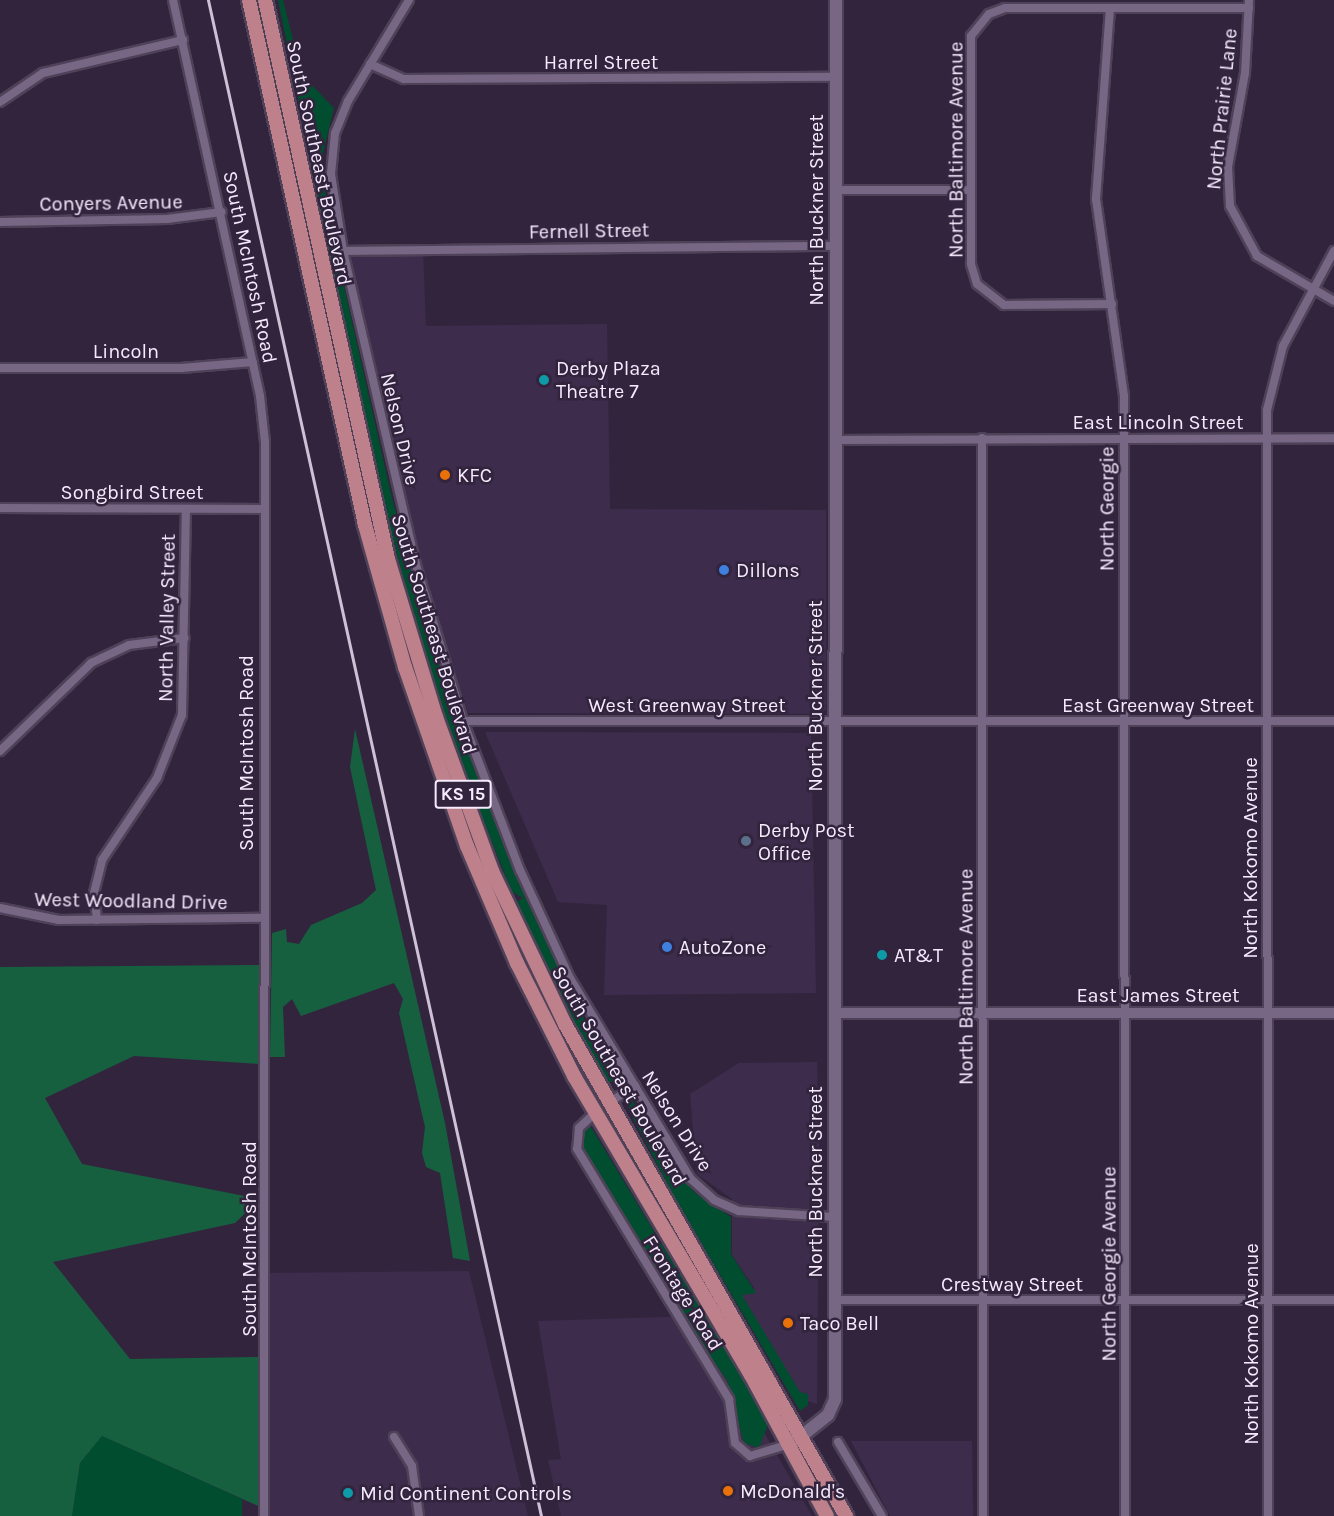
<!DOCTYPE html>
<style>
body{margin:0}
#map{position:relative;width:1334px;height:1516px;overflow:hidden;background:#33243e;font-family:Karla,sans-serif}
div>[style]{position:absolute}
.built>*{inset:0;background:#3e2c4c}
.green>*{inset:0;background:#004d30}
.forest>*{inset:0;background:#166040}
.roads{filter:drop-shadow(2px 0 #4f4258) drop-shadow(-2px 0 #4f4258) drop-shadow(0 2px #4f4258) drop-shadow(0 -2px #4f4258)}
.minor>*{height:8px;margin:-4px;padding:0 4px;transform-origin:4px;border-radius:4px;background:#776785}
.tertiary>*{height:10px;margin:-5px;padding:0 5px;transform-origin:5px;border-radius:5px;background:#776785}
.secondary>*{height:12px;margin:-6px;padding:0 6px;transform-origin:6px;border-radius:6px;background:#776785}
.primary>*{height:14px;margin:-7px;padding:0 7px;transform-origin:7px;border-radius:7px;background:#be818b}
.rail>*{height:3px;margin:-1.5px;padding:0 1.5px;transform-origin:1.5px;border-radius:1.5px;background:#ccc1d5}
.dots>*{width:16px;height:16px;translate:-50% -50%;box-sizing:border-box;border:3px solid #33243e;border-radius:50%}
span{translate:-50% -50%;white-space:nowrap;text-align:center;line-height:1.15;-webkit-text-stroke:5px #33243e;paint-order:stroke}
.shield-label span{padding:2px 4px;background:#33243e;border:2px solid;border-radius:4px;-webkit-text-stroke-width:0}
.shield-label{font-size:18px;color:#f5ebfd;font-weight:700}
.street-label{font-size:20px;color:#f5ebfd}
.poi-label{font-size:20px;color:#f5ebfd}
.left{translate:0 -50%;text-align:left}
</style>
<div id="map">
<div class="built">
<div style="clip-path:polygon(423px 250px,426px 326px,607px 324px,610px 509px,826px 510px,826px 710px,817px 714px,468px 713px,403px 513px,343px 251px)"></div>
<div style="clip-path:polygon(485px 732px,811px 733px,816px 993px,604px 995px,607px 905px,558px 902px)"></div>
<div style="clip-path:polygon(817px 1062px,819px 1134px,817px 1404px,799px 1398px,732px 1290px,755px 1289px,732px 1255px,732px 1199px,697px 1174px,690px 1094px,739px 1063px)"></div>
<div style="clip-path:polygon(469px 1271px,528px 1516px,264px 1516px,266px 1273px)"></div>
<div style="clip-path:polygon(697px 1316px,812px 1516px,561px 1516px,548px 1460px,561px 1459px,538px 1321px)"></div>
<div style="clip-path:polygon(851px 1441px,972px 1441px,973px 1516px,890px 1516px)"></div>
</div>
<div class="green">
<div style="clip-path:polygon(278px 0,283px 0,302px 75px,334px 108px,322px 157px,328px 216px,392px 498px,444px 682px,525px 897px,582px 1015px,619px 1071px,616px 1083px,606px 1081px,541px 963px,514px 903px,523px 898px,512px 892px,439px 710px,374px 468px)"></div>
<div style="clip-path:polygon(632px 1100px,694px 1192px,731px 1217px,731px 1254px,756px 1293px,742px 1295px,800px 1392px,808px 1394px,808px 1405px,800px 1411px,676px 1200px,628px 1109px)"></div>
<div style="clip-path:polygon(591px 1127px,769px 1422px,759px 1448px,744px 1443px,727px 1380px,677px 1310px,588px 1159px,581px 1141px,583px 1130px)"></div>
<div style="clip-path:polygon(102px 1436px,242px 1499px,242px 1516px,72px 1516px,80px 1463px)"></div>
</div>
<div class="forest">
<div style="clip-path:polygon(355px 729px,445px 1123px,470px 1261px,453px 1258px,440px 1173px,426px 1167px,422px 1153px,425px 1127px,399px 1013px,403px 999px,394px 983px,301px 1016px,292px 999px,283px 1007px,285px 1057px,270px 1057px,272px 933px,286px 929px,287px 942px,299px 944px,311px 925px,362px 903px,376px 890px,350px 767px)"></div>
<div style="clip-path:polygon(260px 965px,260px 1064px,134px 1056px,45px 1098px,82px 1164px,260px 1199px,235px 1223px,53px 1262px,130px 1359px,260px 1357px,265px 1509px,102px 1436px,80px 1463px,72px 1516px,0 1516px,0 967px)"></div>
</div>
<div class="roads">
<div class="minor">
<div style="left:173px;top:0;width:405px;rotate:77.6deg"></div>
<div style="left:260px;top:396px;width:46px;rotate:83.8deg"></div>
<div style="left:265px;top:442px;width:1074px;rotate:90.05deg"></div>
<div style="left:409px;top:0;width:118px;rotate:121.1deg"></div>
<div style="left:348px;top:101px;width:35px;rotate:112deg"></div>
<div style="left:335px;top:133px;width:41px;rotate:95.6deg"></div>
<div style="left:331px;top:174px;width:78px;rotate:81.1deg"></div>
<div style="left:343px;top:251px;width:322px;rotate:76.9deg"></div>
<div style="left:416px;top:565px;width:163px;rotate:73.2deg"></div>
<div style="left:463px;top:721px;width:160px;rotate:69.1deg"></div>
<div style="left:520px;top:870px;width:119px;rotate:65.2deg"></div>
<div style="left:570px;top:978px;width:235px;rotate:59deg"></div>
<div style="left:691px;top:1179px;width:31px;rotate:42deg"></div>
<div style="left:714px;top:1200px;width:27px;rotate:24deg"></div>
<div style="left:739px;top:1211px;width:95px;rotate:3.6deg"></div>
<div style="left:1249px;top:0;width:73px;rotate:93.1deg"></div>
<div style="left:1245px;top:73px;width:96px;rotate:100.3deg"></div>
<div style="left:1228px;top:167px;width:39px;rotate:87deg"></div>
<div style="left:1230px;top:206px;width:57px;rotate:61.6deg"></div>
<div style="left:1257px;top:256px;width:89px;rotate:30.3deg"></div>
<div style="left:1110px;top:8px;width:192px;rotate:94.2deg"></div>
<div style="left:1096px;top:199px;width:199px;rotate:81.9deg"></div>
<div style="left:1124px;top:396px;width:1120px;rotate:89.95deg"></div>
<div style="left:370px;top:64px;width:37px;rotate:24deg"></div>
<div style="left:404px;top:79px;width:432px;rotate:-0.3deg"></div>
<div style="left:0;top:102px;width:52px;rotate:-34deg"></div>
<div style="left:43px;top:73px;width:144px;rotate:-13.3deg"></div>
<div style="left:835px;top:190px;width:135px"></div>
<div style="left:0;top:222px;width:167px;rotate:-1deg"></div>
<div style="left:167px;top:219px;width:55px;rotate:-7.3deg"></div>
<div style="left:343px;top:251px;width:492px;rotate:-0.6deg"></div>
<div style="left:1112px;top:304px;width:108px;rotate:179.5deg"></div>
<div style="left:1004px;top:305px;width:34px;rotate:-142deg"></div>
<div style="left:977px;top:284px;width:21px;rotate:-107deg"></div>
<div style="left:971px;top:264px;width:228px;rotate:-90deg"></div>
<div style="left:971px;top:36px;width:28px;rotate:-51deg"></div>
<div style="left:989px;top:14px;width:17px;rotate:-21deg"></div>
<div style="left:1005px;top:8px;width:244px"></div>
<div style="left:0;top:368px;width:181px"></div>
<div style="left:181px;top:368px;width:72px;rotate:-4.8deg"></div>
<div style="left:982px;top:438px;width:1078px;rotate:89.95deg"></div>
<div style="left:835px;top:440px;width:499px;rotate:-0.2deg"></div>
<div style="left:0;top:508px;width:265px;rotate:0.2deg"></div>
<div style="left:463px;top:721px;width:871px"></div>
<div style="left:0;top:751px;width:127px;rotate:-44deg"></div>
<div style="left:91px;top:663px;width:42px;rotate:-25.3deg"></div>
<div style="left:129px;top:645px;width:56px;rotate:-7.1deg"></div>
<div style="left:0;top:908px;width:60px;rotate:11.5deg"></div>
<div style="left:59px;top:920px;width:205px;rotate:-0.6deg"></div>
<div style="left:97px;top:920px;width:27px;rotate:-96deg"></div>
<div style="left:94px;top:893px;width:34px;rotate:-76deg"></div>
<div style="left:102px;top:860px;width:99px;rotate:-56.1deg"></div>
<div style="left:157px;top:778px;width:68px;rotate:-68.4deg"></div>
<div style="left:182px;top:715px;width:206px;rotate:-88.9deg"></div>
<div style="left:610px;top:1102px;width:30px;rotate:-33deg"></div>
<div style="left:595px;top:1113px;width:22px;rotate:137deg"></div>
<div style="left:579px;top:1128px;width:21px;rotate:95deg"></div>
<div style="left:577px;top:1149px;width:293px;rotate:58.7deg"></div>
<div style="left:729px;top:1399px;width:44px;rotate:82.2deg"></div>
<div style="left:735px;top:1443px;width:20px;rotate:41deg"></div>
<div style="left:750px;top:1456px;width:42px;rotate:-16.7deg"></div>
<div style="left:834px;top:1300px;width:500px"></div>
<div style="left:394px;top:1437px;width:34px;rotate:58deg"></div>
<div style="left:412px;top:1466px;width:50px;rotate:82deg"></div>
<div style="left:838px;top:1442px;width:86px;rotate:59.3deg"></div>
<div style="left:1268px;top:1516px;width:1106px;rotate:-90.05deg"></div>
<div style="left:1267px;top:410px;width:66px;rotate:-76deg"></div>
<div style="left:1283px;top:346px;width:108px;rotate:-61.8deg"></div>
</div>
<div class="tertiary">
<div style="left:834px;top:1013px;width:500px"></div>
</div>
<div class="secondary">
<div style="left:794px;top:1442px;width:43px;rotate:-38.5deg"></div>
<div style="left:828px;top:1415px;width:17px;rotate:-66deg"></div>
<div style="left:835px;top:1399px;width:1399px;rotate:-89.96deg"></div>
</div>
<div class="primary">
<div style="left:249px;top:0;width:538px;rotate:77.54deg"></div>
<div style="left:365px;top:525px;width:148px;rotate:74.3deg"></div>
<div style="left:405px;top:667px;width:189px;rotate:70.9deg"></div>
<div style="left:467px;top:846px;width:127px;rotate:66.9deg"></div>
<div style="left:517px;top:963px;width:127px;rotate:63.2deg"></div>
<div style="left:574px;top:1076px;width:347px;rotate:59.4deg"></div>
<div style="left:751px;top:1375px;width:160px;rotate:61.7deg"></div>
<div style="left:265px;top:0;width:572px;rotate:77.59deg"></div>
<div style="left:388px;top:559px;width:165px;rotate:73.1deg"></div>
<div style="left:436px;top:717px;width:164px;rotate:70deg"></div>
<div style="left:492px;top:871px;width:170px;rotate:64.5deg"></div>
<div style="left:565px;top:1024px;width:567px;rotate:60.27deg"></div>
</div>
</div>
<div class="rail">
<div style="left:208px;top:0;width:1552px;rotate:77.61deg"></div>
</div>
<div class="dots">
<div style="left:544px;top:380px;background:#0f9aa8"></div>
<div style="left:445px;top:475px;background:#e8710a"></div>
<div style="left:724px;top:570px;background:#3f7fe0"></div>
<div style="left:746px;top:841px;background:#5c6f8a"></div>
<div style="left:667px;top:947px;background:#3f7fe0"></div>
<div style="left:882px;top:955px;background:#0f9aa8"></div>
<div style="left:788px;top:1323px;background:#e8710a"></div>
<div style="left:728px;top:1491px;background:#e8710a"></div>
<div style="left:348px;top:1493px;background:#0f9aa8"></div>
</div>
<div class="shield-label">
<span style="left:463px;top:794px">KS 15</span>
</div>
<div class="street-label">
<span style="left:601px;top:62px">Harrel Street</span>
<span style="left:1222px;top:109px;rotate:-84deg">North Prairie Lane</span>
<span style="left:956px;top:150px;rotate:-90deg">North Baltimore Avenue</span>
<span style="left:319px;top:163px;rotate:78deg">South Southeast Boulevard</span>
<span style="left:111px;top:203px;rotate:-1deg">Conyers Avenue</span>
<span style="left:816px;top:210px;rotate:-90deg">North Buckner Street</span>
<span style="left:589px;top:231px;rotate:-1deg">Fernell Street</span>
<span style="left:250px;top:267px;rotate:78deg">South McIntosh Road</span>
<span style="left:126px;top:351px">Lincoln</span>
<span style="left:1158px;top:422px">East Lincoln Street</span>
<span style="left:400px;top:429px;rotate:77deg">Nelson Drive</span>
<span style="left:132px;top:492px">Songbird Street</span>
<span style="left:1107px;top:509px;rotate:-90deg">North Georgie</span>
<span style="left:167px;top:618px;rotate:-89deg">North Valley Street</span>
<span style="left:434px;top:634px;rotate:73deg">South Southeast Boulevard</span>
<span style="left:815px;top:696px;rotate:-90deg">North Buckner Street</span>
<span style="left:687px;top:705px">West Greenway Street</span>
<span style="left:1158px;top:705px">East Greenway Street</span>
<span style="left:246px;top:753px;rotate:-90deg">South McIntosh Road</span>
<span style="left:1250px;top:858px;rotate:-90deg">North Kokomo Avenue</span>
<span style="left:131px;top:901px;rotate:1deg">West Woodland Drive</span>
<span style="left:966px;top:977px;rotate:-90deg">North Baltimore Avenue</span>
<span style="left:1158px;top:995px">East James Street</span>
<span style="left:619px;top:1076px;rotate:60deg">South Southeast Boulevard</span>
<span style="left:677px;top:1121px;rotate:58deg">Nelson Drive</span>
<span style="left:815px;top:1182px;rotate:-90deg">North Buckner Street</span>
<span style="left:249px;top:1239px;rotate:-90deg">South McIntosh Road</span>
<span style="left:1109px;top:1264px;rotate:-90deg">North Georgie Avenue</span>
<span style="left:1012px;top:1284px">Crestway Street</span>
<span style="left:683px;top:1293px;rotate:58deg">Frontage Road</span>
<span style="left:1251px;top:1344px;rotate:-90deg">North Kokomo Avenue</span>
</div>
<div class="poi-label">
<span class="left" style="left:556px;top:380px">Derby Plaza<br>Theatre 7</span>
<span class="left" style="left:457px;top:475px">KFC</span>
<span class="left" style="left:736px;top:570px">Dillons</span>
<span class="left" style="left:758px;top:842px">Derby Post<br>Office</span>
<span class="left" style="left:679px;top:947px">AutoZone</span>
<span class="left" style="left:894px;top:955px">AT&amp;T</span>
<span class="left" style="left:800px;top:1323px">Taco Bell</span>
<span class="left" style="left:740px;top:1491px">McDonald's</span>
<span class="left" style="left:360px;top:1493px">Mid Continent Controls</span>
</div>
</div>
